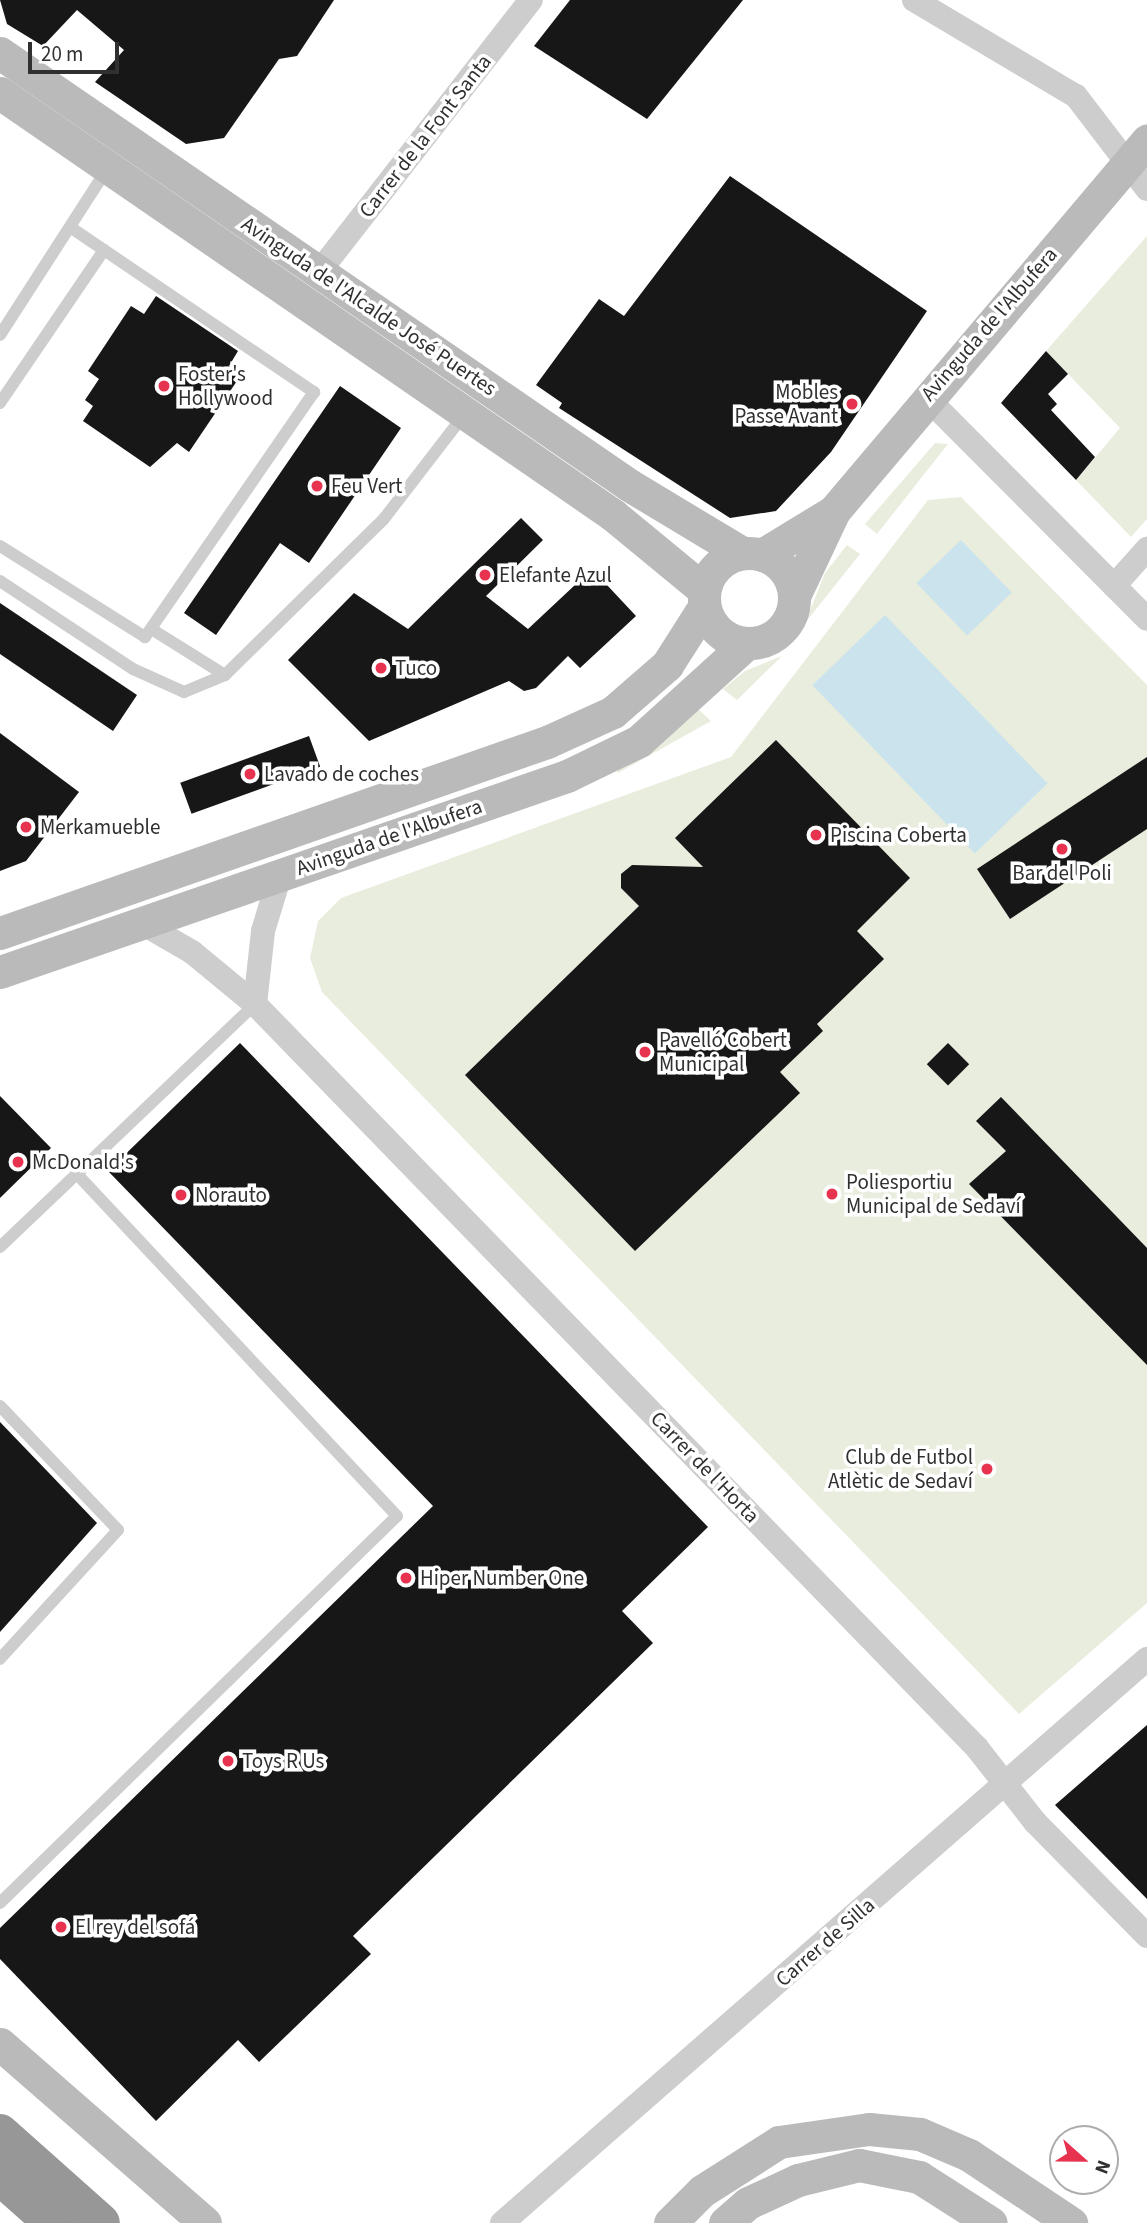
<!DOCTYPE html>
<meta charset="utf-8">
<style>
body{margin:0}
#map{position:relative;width:1147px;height:2223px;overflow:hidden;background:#fff;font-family:"Source Sans 3",sans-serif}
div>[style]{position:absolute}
.green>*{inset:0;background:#e8edde}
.water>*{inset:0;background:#cbe3ed;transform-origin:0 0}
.building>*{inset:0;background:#171717;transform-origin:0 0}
.lane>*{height:12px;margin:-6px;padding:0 6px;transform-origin:6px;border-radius:6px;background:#cdcdcd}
.street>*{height:24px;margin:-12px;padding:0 12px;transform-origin:12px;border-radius:12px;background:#cdcdcd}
.secondary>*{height:33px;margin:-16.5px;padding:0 16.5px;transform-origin:16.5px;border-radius:16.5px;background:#bababa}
.secondary>.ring{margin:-16.5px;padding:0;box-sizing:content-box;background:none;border:33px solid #bababa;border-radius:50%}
.highway>*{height:38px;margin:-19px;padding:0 19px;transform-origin:19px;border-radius:19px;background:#979797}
.dots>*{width:19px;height:19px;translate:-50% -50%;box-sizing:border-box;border:4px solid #fff;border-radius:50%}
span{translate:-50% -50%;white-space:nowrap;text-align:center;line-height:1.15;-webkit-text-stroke:7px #fff;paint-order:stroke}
.street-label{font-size:21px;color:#303030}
.poi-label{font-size:21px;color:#303030}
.left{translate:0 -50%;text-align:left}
.right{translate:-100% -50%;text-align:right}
.north{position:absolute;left:1049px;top:2125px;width:70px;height:70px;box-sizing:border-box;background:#fff;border:2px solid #acacac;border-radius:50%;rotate:111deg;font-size:19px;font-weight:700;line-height:28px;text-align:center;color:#303030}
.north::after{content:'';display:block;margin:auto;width:24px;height:32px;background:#e73350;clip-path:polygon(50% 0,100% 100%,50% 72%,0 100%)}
.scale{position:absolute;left:28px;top:42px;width:91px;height:32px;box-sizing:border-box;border:4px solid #303030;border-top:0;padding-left:9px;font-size:21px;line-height:24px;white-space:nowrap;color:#303030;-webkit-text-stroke:5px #fff;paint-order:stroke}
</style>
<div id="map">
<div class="green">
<div style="clip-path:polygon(1147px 236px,1147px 519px,1131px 537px,1076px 480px,1120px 428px,1046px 351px)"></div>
<div style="clip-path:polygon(935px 443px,948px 444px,877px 534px,865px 524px)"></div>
<div style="clip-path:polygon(961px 497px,1147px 685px,1147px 1603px,1019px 1714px,322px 992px,310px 958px,318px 921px,341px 898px,731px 757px,928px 500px)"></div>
<div style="clip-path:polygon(847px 545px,860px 554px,805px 623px,825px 573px)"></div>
<div style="clip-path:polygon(782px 656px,737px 700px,723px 689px,745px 671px)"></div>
<div style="clip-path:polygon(698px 709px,711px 721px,618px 773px,615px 767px)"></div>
</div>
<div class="water">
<div style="left:961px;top:540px;width:73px;height:62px;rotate:46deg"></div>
<div style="left:885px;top:615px;width:234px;height:101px;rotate:46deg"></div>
</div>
<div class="building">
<div style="clip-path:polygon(0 0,334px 0,297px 56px,279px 59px,224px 138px,186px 144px,95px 82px,124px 50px,77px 10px,43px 46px,7px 24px)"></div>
<div style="clip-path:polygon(570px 0,743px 0,647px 119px,534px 46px)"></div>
<div style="clip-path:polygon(730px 176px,927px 311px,831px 452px,776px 511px,730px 518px,559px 408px,562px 403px,536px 385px,599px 299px,624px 316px)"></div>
<div style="clip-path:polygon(156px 296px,238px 351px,229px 366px,241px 375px,189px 452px,177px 443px,150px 467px,83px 421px,93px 406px,85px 400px,99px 379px,88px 371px,131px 306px,144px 314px)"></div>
<div style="clip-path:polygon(1046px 351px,1068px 374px,1048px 394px,1057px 404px,1051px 410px,1095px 457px,1076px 480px,1001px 403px)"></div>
<div style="clip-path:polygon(340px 386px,401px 428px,309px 563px,280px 543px,216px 635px,184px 613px)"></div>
<div style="clip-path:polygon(521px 518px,543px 540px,486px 596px,528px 629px,592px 569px,636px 616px,580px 668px,568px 656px,536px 688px,524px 691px,509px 681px,369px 741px,288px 660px,354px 593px,408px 629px)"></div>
<div style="clip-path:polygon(0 603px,137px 695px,113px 731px,0 654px)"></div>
<div style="clip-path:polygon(0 733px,79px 792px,26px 861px,0 871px)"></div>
<div style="left:309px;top:736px;width:33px;height:137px;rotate:70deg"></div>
<div style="clip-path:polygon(776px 740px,910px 878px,857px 931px,884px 959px,817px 1024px,823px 1031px,780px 1072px,800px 1093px,635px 1251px,465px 1075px,639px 906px,621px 888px,621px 874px,632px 865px,703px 867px,675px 838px)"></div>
<div style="clip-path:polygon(1147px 757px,1147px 829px,1010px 919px,977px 869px)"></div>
<div style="clip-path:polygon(240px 1043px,708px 1527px,622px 1611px,653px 1643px,353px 1936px,371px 1954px,259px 2062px,238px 2040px,156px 2121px,0 1959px,0 1928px,433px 1506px,108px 1171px)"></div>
<div style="left:948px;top:1043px;width:30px;height:30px;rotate:45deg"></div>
<div style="clip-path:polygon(0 1096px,51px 1148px,0 1198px)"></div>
<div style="clip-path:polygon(1001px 1097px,1147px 1248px,1147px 1365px,969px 1184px,1006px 1151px,976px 1121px)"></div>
<div style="clip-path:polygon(0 1422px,97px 1523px,0 1632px)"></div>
<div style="clip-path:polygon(1147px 1725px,1147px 1899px,1055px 1805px)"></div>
</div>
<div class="lane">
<div style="left:70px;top:227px;width:41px;rotate:34.1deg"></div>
<div style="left:0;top:335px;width:197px;rotate:-57.2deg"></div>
<div style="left:0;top:403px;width:185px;rotate:-55.8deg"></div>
<div style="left:104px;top:250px;width:254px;rotate:34.1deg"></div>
<div style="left:314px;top:392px;width:298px;rotate:124.6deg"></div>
<div style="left:145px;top:637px;width:171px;rotate:-147.9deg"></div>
<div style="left:0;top:581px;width:159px;rotate:33.5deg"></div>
<div style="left:133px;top:669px;width:56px;rotate:24.3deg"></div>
<div style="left:184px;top:692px;width:44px;rotate:-22.5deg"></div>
<div style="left:225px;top:675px;width:221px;rotate:-44.5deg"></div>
<div style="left:383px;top:520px;width:133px;rotate:-52.4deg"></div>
<div style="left:153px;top:630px;width:85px;rotate:32deg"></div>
<div style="left:0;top:1247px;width:352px;rotate:-43.6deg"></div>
<div style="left:0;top:1406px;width:171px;rotate:46.4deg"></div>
<div style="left:118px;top:1530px;width:175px;rotate:132.5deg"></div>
<div style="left:0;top:1903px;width:554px;rotate:-44.27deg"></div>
<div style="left:397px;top:1516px;width:468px;rotate:-133.1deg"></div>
</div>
<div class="street">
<div style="left:914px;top:0;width:188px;rotate:30.7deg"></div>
<div style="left:1076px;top:96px;width:117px;rotate:52.6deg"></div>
<div style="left:319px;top:272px;width:345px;rotate:-52.1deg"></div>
<div style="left:926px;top:397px;width:313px;rotate:45.1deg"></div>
<div style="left:1114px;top:586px;width:50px;rotate:-48.3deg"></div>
<div style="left:142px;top:923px;width:58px;rotate:30.1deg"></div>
<div style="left:192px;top:952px;width:82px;rotate:39.5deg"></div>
<div style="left:255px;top:1004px;width:1037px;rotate:45.86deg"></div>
<div style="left:977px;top:1748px;width:94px;rotate:51.9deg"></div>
<div style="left:1035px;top:1822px;width:160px;rotate:45.5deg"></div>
<div style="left:255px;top:1004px;width:73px;rotate:-83.7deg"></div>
<div style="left:263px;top:931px;width:59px;rotate:-73.1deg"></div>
<div style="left:502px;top:2223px;width:857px;rotate:-41.17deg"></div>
</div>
<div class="secondary">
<div style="left:0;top:53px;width:763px;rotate:34.48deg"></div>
<div style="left:629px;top:485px;width:132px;rotate:31deg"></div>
<div style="left:0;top:93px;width:744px;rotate:34.54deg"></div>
<div style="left:613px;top:515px;width:118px;rotate:39.5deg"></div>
<div class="ring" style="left:704px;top:553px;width:57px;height:57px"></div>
<div style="left:762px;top:555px;width:84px;rotate:-31.4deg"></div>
<div style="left:794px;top:596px;width:94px;rotate:-64.8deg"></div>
<div style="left:834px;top:511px;width:485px;rotate:-49.8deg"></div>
<div style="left:0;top:933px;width:579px;rotate:-19.25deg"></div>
<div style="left:547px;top:742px;width:72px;rotate:-24.4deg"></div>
<div style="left:613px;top:712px;width:72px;rotate:-41deg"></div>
<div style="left:667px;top:665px;width:69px;rotate:-57.5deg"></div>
<div style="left:0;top:972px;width:600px;rotate:-19.07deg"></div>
<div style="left:567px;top:776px;width:80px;rotate:-25.9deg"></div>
<div style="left:639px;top:741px;width:144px;rotate:-42.2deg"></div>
<div style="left:0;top:2044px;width:272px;rotate:41.1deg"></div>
<div style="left:670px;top:2223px;width:45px;rotate:-45deg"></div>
<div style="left:702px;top:2191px;width:91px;rotate:-32.5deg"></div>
<div style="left:779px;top:2142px;width:91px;rotate:-8.2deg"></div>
<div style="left:869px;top:2129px;width:51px;rotate:5.6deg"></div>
<div style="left:920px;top:2134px;width:53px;rotate:23.2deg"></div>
<div style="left:969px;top:2155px;width:123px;rotate:33.7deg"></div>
<div style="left:725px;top:2223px;width:30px;rotate:-41deg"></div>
<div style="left:748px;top:2203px;width:55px;rotate:-24.7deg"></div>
<div style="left:798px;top:2180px;width:63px;rotate:-13.8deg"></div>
<div style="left:859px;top:2165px;width:61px;rotate:11.3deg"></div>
<div style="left:919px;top:2177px;width:85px;rotate:32.6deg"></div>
</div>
<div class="highway">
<div style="left:0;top:2133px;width:135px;rotate:41.7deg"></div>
<div style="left:0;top:2176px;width:71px;rotate:41.6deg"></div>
</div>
<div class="dots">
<div style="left:164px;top:386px;background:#e73350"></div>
<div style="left:852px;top:404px;background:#e73350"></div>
<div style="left:317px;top:486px;background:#e73350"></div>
<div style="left:485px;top:575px;background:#e73350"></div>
<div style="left:381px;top:668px;background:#e73350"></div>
<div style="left:250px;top:774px;background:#e73350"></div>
<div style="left:26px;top:827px;background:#e73350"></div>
<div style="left:816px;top:835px;background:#e73350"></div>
<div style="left:1062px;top:849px;background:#e73350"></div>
<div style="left:645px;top:1052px;background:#e73350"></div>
<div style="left:18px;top:1162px;background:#e73350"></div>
<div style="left:832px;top:1194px;background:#e73350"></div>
<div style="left:181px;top:1195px;background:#e73350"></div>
<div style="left:987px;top:1469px;background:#e73350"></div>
<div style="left:406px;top:1578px;background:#e73350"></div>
<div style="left:228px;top:1761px;background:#e73350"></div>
<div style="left:61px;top:1927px;background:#e73350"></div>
</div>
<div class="street-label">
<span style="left:425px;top:136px;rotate:-52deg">Carrer de la Font Santa</span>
<span style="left:369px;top:306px;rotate:34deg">Avinguda de l'Alcalde José Puertes</span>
<span style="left:989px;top:324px;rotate:-49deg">Avinguda de l'Albufera</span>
<span style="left:389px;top:837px;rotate:-19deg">Avinguda de l'Albufera</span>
<span style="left:705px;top:1467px;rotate:46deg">Carrer de l'Horta</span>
<span style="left:825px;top:1942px;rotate:-41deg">Carrer de Silla</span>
</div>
<div class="poi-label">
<span class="left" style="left:178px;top:386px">Foster's<br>Hollywood</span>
<span class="right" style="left:838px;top:404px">Mobles<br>Passe Avant</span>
<span class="left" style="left:331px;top:486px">Feu Vert</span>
<span class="left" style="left:499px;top:575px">Elefante Azul</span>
<span class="left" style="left:395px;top:668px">Tuco</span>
<span class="left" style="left:264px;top:774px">Lavado de coches</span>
<span class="left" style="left:40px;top:827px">Merkamueble</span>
<span class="left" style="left:830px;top:835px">Piscina Coberta</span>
<span style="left:1062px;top:873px">Bar del Poli</span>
<span class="left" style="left:659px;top:1052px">Pavelló Cobert<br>Municipal</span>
<span class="left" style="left:32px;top:1162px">McDonald's</span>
<span class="left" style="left:846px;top:1194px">Poliesportiu<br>Municipal de Sedaví</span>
<span class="left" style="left:195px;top:1195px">Norauto</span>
<span class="right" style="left:973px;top:1469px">Club de Futbol<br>Atlètic de Sedaví</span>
<span class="left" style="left:420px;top:1578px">Hiper Number One</span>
<span class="left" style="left:242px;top:1761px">Toys R Us</span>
<span class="left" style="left:75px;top:1927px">El rey del sofá</span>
</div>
<div class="north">N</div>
<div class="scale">20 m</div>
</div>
